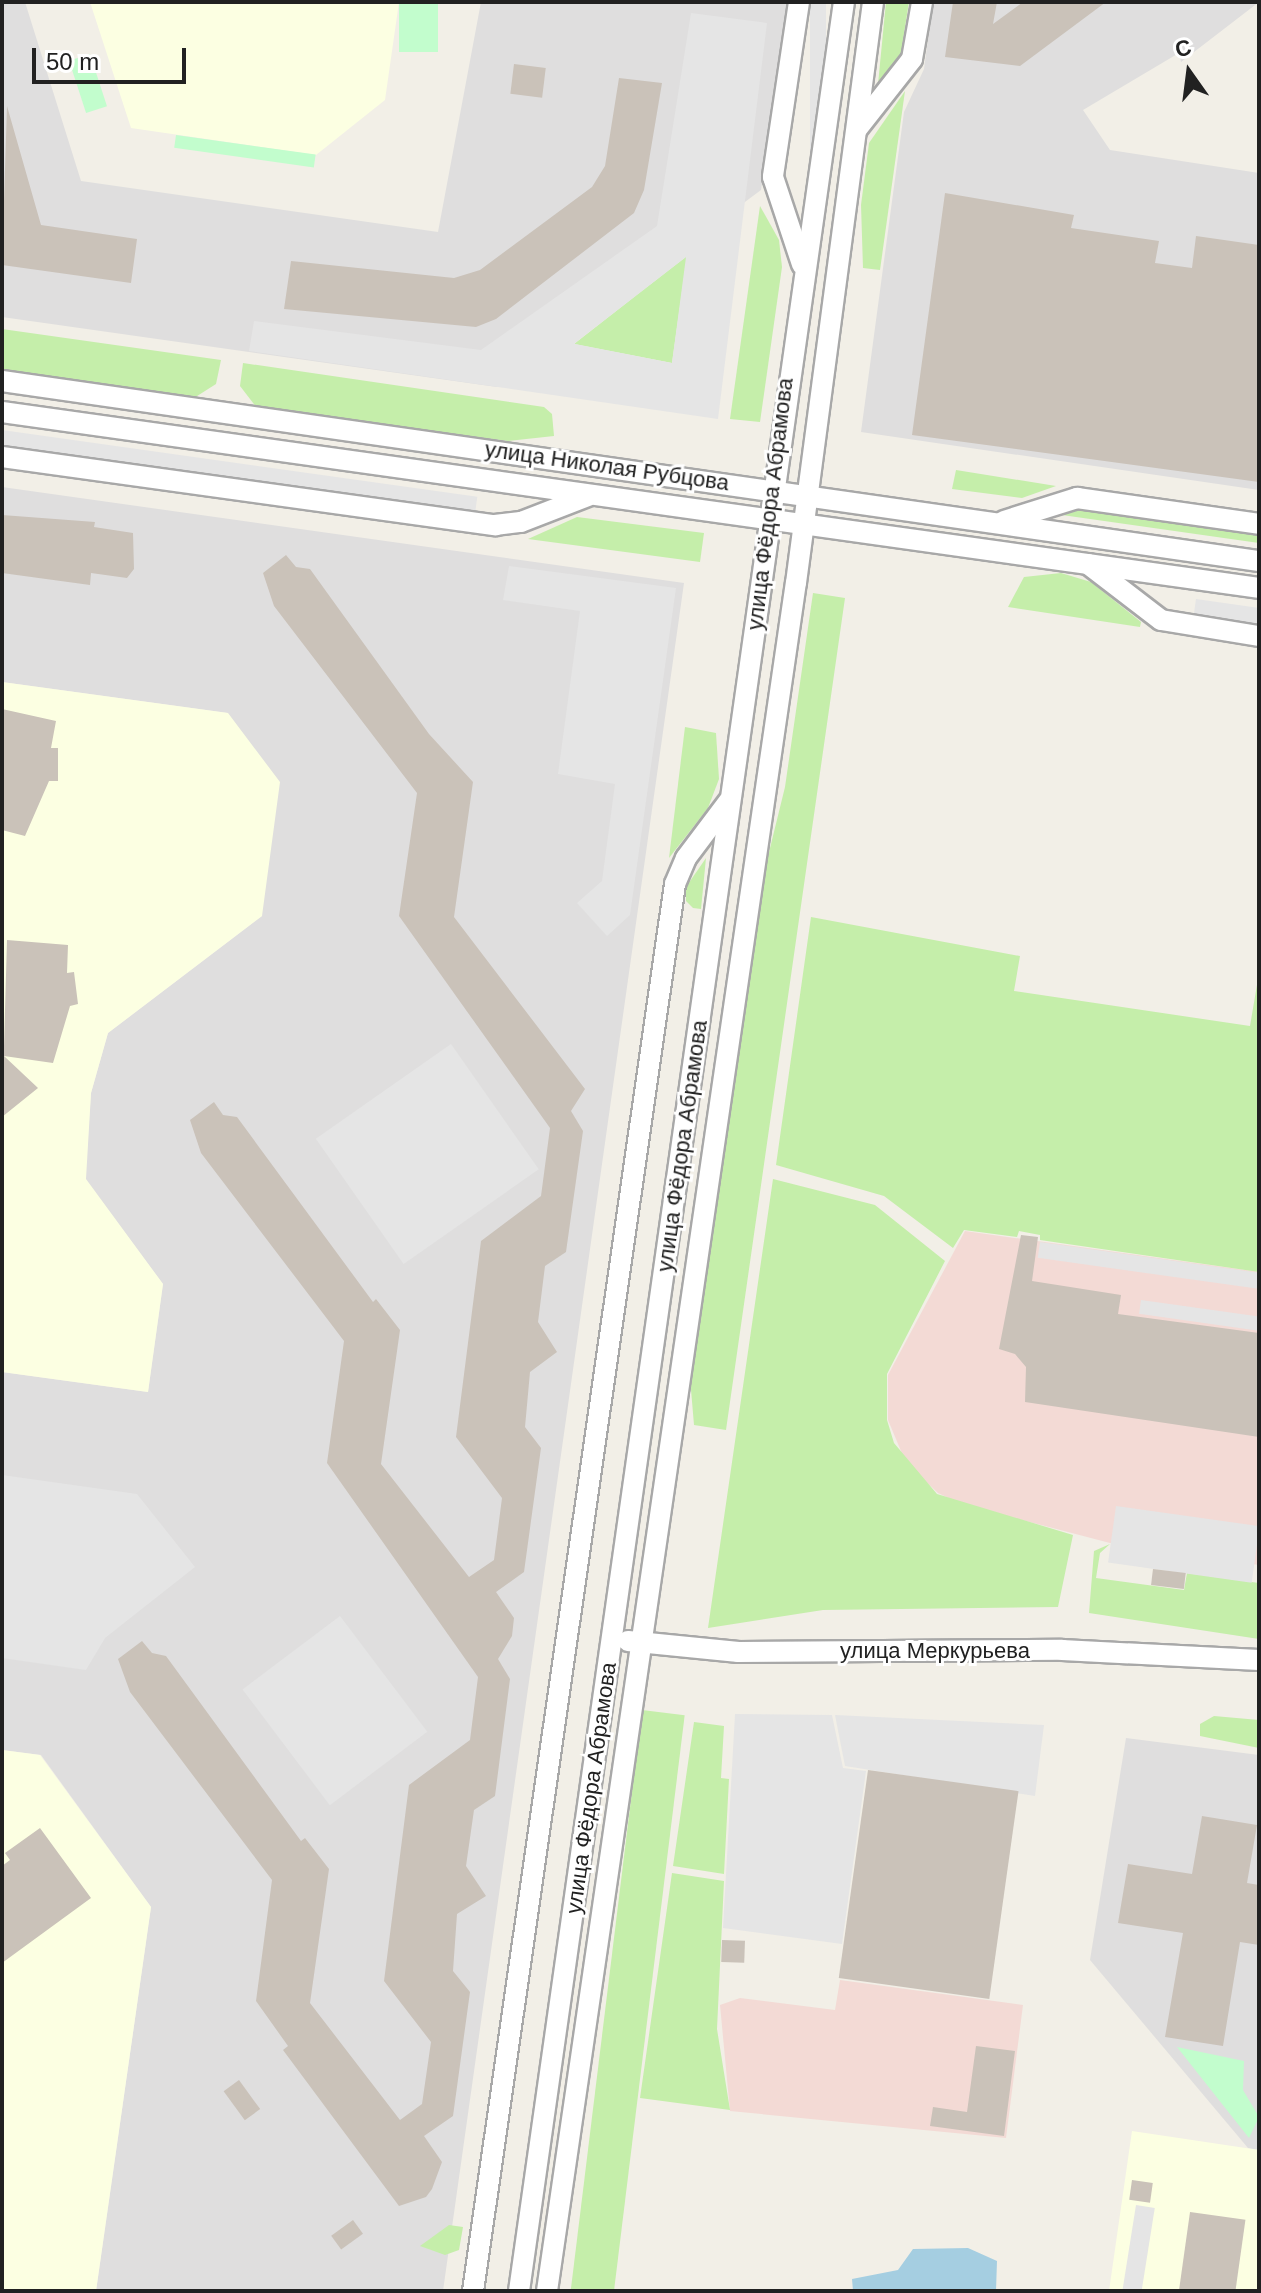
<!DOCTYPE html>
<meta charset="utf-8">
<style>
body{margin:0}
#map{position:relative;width:1261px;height:2293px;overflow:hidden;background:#f2efe7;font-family:Arial,sans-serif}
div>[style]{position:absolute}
.residential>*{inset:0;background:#dfdede}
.commercial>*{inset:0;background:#f3dad5}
.education>*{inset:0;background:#fcffe2}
.grass>*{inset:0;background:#c5eeaa;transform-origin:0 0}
.park>*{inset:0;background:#c2fdcd;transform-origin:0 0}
.parking>*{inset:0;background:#e5e5e5;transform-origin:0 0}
.water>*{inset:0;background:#a5cee1}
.building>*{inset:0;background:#cac2b9;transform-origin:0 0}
.roads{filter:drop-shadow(2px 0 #a8a8a8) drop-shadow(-2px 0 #a8a8a8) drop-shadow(0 2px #a8a8a8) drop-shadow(0 -2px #a8a8a8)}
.minor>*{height:20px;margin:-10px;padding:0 10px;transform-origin:10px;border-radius:10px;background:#fff}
span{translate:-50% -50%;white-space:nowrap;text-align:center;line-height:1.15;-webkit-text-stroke:6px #fff;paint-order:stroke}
.street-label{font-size:22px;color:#212121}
.frame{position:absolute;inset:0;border:4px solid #212121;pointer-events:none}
.north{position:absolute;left:1149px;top:32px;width:80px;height:80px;-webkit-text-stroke:6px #fff;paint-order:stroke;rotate:346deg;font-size:22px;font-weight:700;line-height:32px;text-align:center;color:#212121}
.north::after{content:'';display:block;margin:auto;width:28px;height:36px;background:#212121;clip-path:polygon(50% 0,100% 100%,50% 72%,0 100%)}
.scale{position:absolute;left:32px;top:48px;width:154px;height:36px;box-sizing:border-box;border:4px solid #212121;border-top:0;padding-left:10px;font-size:24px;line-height:28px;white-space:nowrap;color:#212121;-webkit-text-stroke:6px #fff;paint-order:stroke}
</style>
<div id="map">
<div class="residential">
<div style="clip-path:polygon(2px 2px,25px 2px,81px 181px,438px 232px,481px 2px,788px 2px,761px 190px,497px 387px,2px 317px)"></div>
<div style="clip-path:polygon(933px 2px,1259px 2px,1181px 62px,1179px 53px,1083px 110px,1110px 150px,1259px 173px,1259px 490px,861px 432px,904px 112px,924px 69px)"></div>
<div style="clip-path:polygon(2px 487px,684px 583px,443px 2291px,96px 2291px,151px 1907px,41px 1755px,2px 1750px,2px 1372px,148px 1392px,163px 1284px,85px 1179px,91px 1093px,108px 1033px,262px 916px,228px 713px,2px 682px)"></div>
<div style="clip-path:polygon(1126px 1738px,1259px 1755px,1259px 2150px,1248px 2148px,1090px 1960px)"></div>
</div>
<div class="commercial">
<div style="clip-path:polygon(965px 1231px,1259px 1272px,1259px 1565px,1110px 1543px,961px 1504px,938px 1493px,906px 1463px,888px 1420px,888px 1375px)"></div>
<div style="clip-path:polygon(840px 1980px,1023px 2005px,1006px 2138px,730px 2111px,720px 2005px,740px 1998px,835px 2010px)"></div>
</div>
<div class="education">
<div style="clip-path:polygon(90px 2px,399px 2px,385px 100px,316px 155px,131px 128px)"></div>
<div style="clip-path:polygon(2px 682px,228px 713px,280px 782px,262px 916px,108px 1033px,91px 1093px,86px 1179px,163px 1284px,148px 1392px,2px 1372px)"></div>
<div style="clip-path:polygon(2px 1750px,40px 1755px,151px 1907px,96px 2291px,2px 2291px)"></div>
<div style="clip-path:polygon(1132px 2131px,1259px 2150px,1259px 2291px,1109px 2291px)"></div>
</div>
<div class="grass">
<div style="clip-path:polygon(886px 2px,909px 2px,901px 53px,878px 84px)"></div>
<div style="clip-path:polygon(905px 91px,880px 270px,863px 268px,861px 205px,869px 143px)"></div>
<div style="clip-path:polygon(760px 206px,779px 240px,782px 267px,760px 422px,730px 419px)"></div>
<div style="clip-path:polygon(687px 256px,672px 363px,574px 344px,634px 297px)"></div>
<div style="clip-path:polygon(2px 329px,221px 360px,216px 384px,194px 398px,2px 372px)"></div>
<div style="clip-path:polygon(243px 363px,544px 407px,552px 414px,554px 436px,508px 441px,257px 408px,240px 386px)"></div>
<div style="clip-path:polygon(956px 470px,1056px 486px,1022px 498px,952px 489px)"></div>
<div style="clip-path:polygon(1087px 508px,1259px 532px,1259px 543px,1062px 515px)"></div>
<div style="clip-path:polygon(577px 517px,704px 533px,700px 562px,528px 539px)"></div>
<div style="clip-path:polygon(1061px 573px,1091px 582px,1141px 622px,1140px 627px,1008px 607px,1024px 577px)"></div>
<div style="clip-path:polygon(813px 593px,845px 598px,726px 1430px,694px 1425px,690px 1378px,759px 893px,785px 787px)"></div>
<div style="clip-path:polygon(685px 727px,716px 733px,719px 779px,708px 808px,669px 858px)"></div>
<div style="clip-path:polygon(706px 858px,701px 909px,693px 908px,686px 901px,686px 887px)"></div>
<div style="clip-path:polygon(811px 917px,1020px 956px,1014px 991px,1250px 1026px,1259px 973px,1259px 1272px,1040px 1240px,1040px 1235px,1019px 1231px,1017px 1237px,964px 1230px,953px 1248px,884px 1196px,776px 1165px)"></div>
<div style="clip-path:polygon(773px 1179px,875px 1205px,945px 1261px,887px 1374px,887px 1420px,894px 1443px,937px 1494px,1073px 1535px,1058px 1607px,823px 1610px,708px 1628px)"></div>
<div style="clip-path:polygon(1110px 1544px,1100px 1553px,1096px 1578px,1184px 1590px,1187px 1573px,1259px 1583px,1259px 1639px,1089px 1613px,1094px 1551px)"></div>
<div style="left:642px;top:1710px;width:43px;height:587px;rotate:7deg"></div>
<div style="clip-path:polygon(1214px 1716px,1259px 1720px,1259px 1748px,1200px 1736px,1200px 1724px)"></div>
<div style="clip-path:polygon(694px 1722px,724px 1726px,721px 1778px,729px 1779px,724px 1874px,673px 1866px)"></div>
<div style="clip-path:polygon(672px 1873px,724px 1881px,717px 2029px,730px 2110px,640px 2098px)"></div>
<div style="clip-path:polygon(449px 2225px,463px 2227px,459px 2250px,445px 2255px,420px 2246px)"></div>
</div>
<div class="park">
<div style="left:399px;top:2px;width:39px;height:50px"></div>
<div style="left:90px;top:54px;width:55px;height:22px;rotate:72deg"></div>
<div style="left:176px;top:135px;width:141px;height:13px;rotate:8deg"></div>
<div style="clip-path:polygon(1177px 2047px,1244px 2061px,1243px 2090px,1259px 2117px,1249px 2138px)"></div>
</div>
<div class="parking">
<div style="left:810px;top:2px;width:16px;height:159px"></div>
<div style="clip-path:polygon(evenodd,691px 13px,767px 23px,718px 419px,249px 351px,254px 321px,481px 350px,657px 226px,691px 13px,686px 257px,672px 363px,575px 344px,575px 343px,686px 257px)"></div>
<div style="left:2px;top:430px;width:480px;height:17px;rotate:8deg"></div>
<div style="clip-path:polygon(509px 566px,676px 588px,630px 915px,607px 936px,577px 903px,602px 881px,615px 784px,558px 774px,580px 611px,503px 600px)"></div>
<div style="left:1196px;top:599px;width:64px;height:17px;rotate:8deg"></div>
<div style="left:451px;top:1044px;width:153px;height:165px;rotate:55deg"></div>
<div style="left:1040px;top:1242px;width:221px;height:16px;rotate:8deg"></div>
<div style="left:1141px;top:1300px;width:119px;height:14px;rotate:8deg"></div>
<div style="clip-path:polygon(2px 1475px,137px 1494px,195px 1567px,105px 1638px,86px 1670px,2px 1658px)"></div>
<div style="left:1116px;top:1506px;width:145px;height:57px;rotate:8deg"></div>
<div style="left:340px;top:1616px;width:145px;height:122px;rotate:53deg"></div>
<div style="clip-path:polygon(735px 1714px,832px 1715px,843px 1768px,866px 1771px,842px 1944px,723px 1928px)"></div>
<div style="clip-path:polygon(835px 1715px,1044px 1725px,1035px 1796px,845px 1766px)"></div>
<div style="left:1136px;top:2205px;width:19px;height:87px;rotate:9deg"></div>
</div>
<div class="water">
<div style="clip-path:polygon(968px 2248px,997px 2261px,996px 2291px,853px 2291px,852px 2279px,898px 2270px,913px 2249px)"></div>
</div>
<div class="building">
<div style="clip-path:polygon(953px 2px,997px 2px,993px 24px,1023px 2px,1106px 2px,1020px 66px,945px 57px)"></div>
<div style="left:514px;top:64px;width:32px;height:30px;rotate:7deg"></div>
<div style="clip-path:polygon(619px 78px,662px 83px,644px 190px,634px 213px,496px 319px,476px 327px,284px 309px,291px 261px,454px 278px,480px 270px,592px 187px,605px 166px)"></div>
<div style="clip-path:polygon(7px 106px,41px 225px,137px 239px,131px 283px,2px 265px)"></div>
<div style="clip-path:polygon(945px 193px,1074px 215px,1071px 228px,1159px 241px,1155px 263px,1192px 268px,1196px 236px,1259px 245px,1259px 482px,912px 435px)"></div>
<div style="clip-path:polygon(2px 515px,95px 522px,94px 527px,133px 533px,134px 569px,127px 578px,91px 573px,90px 585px,2px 573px)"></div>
<div style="clip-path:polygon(286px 555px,296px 567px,310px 569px,429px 734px,473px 782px,454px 917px,585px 1089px,571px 1111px,583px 1131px,566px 1252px,545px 1266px,538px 1322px,557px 1352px,530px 1372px,525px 1427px,541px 1448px,524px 1572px,496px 1592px,514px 1618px,512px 1636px,498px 1659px,510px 1679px,495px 1796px,474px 1810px,466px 1866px,486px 1896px,457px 1914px,453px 1971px,470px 1992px,453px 2116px,424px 2136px,442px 2162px,432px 2189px,426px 2197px,399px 2206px,283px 2050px,288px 2046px,256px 2001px,272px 1880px,130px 1692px,118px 1659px,142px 1641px,152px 1653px,166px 1656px,301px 1841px,305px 1838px,329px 1869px,310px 2003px,400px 2120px,422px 2104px,431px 2042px,384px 1981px,409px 1785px,470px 1740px,478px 1677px,327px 1463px,344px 1341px,201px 1153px,190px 1120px,214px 1102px,223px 1115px,237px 1117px,373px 1302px,376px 1299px,400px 1330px,381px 1464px,469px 1577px,494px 1560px,502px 1498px,456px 1437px,481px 1241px,541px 1196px,550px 1128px,399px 916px,417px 793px,274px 606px,263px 573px)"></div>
<div style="clip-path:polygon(2px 709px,56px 721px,51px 748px,58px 748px,58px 781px,49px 781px,25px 836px,2px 830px)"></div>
<div style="clip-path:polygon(7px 940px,68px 945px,67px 973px,74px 972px,78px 1004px,70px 1006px,53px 1063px,4px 1056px,38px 1088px,2px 1117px)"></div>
<div style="clip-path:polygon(1021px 1235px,1038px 1237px,1032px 1281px,1121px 1295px,1118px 1314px,1259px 1333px,1259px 1437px,1025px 1402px,1026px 1367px,1015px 1354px,999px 1349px)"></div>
<div style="left:1153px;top:1569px;width:33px;height:16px;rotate:7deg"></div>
<div style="left:868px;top:1770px;width:152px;height:210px;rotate:8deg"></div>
<div style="clip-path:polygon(1202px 1816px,1257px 1825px,1247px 1883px,1259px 1885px,1259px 1945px,1240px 1942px,1223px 2046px,1165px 2037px,1183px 1933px,1118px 1923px,1128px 1864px,1192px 1874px)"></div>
<div style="clip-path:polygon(40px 1828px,91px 1898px,2px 1963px,2px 1866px,10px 1860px,5px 1853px)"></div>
<div style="left:722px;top:1940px;width:23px;height:22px;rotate:2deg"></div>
<div style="clip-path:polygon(976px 2046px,1015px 2051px,1004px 2136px,930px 2126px,933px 2107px,967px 2112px)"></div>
<div style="left:239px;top:2080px;width:36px;height:19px;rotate:54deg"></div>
<div style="left:1132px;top:2180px;width:21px;height:20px;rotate:8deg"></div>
<div style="left:1190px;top:2212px;width:56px;height:80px;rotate:8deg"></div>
<div style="left:353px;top:2220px;width:17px;height:27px;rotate:54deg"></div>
</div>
<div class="roads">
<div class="minor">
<div style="left:799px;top:2px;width:177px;rotate:98.5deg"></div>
<div style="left:773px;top:177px;width:92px;rotate:71.6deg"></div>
<div style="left:857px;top:129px;width:89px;rotate:-51.8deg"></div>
<div style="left:912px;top:59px;width:58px;rotate:-80deg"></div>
<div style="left:2px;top:381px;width:1270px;rotate:8.15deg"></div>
<div style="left:2px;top:412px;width:1269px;rotate:7.97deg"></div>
<div style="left:2px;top:457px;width:498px;rotate:7.9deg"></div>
<div style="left:495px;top:525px;width:26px;rotate:-7deg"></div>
<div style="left:521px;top:522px;width:72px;rotate:-21.2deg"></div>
<div style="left:1004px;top:521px;width:77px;rotate:-17.5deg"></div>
<div style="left:1077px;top:498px;width:184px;rotate:8.1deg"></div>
<div style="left:1088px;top:564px;width:92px;rotate:37.5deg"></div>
<div style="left:1161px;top:620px;width:99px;rotate:9.3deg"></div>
<div style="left:628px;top:1641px;width:111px;rotate:5.7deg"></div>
<div style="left:738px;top:1652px;width:324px;rotate:-0.4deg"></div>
<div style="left:1062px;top:1650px;width:197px;rotate:2.9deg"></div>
<div style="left:473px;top:2291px;width:1421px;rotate:-81.83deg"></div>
<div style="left:675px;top:884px;width:28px;rotate:-67deg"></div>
<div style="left:686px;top:858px;width:71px;rotate:-53deg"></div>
<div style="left:519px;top:2291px;width:2312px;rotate:-81.92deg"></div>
<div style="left:547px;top:2291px;width:1726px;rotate:-81.71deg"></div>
<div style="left:796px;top:583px;width:586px;rotate:-82.45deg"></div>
</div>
</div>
<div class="street-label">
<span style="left:607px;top:466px;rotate:8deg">улица Николая Рубцова</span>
<span style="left:770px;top:504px;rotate:-83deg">улица Фёдора Абрамова</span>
<span style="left:682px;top:1146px;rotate:-82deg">улица Фёдора Абрамова</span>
<span style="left:935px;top:1651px">улица Меркурьева</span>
<span style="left:591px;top:1788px;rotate:-82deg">улица Фёдора Абрамова</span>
</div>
<div class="frame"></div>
<div class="north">С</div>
<div class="scale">50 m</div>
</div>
